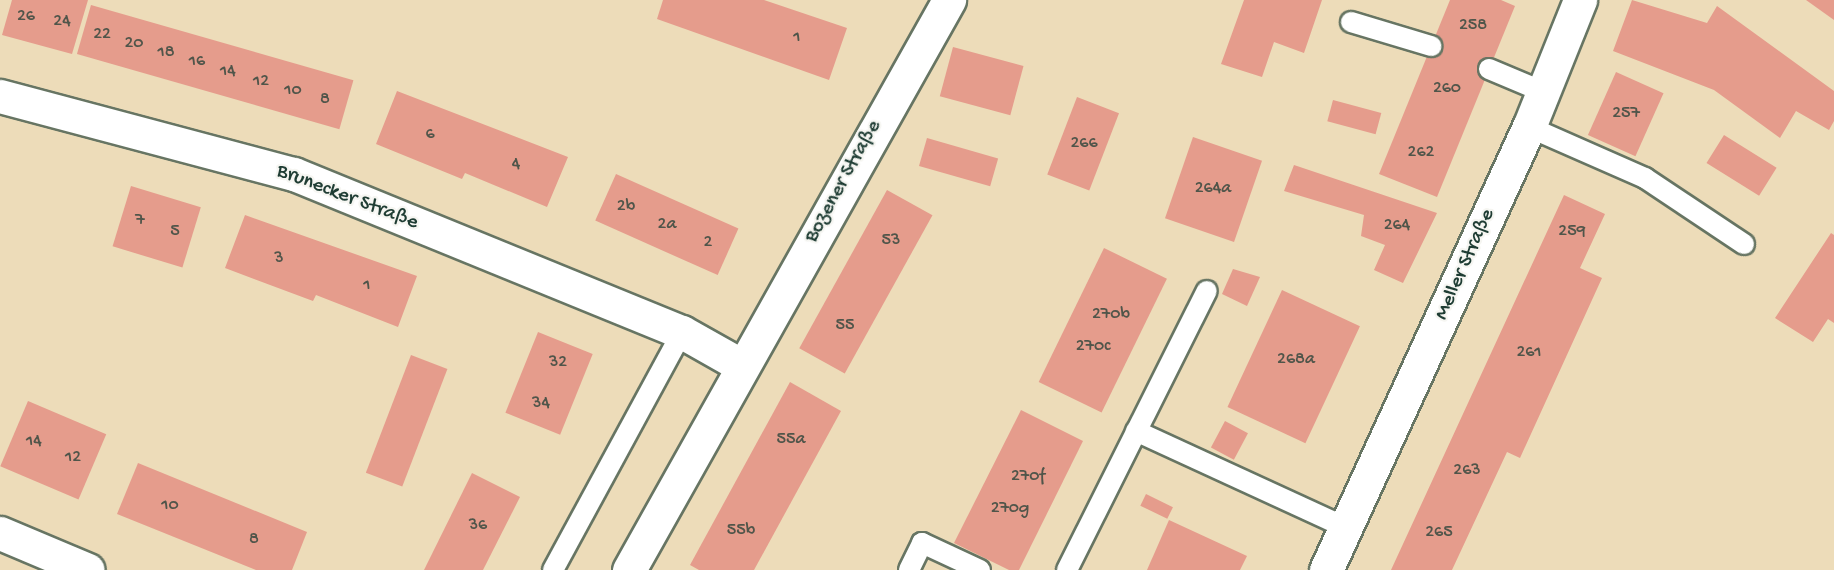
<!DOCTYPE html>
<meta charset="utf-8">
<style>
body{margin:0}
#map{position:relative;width:1834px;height:570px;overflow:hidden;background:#eddcb9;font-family:"Gochi Hand",sans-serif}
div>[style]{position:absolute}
.building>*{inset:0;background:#e59c8c;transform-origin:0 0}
.roads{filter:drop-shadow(2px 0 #677563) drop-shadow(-2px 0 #677563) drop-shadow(0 2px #677563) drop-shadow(0 -2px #677563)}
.service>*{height:20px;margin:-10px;padding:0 10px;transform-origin:10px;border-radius:10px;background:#fff}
.minor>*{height:33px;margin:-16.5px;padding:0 16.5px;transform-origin:16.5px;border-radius:16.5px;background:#fff}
span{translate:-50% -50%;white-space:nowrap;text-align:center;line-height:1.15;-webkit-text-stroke:4.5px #f6f6f2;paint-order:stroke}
.number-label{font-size:18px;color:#50554a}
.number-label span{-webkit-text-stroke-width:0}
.street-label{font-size:21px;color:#1f3d34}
</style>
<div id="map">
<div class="building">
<div style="clip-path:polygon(12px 0,88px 0,72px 54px,2px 35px)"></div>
<div style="clip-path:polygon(663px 0,764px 0,847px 28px,829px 80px,657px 19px)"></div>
<div style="clip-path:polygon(1244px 0,1322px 0,1304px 53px,1274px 42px,1262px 77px,1221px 64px)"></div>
<div style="clip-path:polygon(1450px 0,1501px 0,1515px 6px,1437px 197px,1379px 174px)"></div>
<div style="clip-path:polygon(1632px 0,1707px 23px,1717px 6px,1834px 91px,1834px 121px,1829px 130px,1796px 111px,1780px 138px,1714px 90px,1613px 51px)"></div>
<div style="clip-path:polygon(1806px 0,1834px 0,1834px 20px)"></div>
<div style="left:91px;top:5px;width:273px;height:51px;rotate:16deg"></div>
<div style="left:953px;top:47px;width:73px;height:51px;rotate:15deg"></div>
<div style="left:1616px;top:72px;width:52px;height:69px;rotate:24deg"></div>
<div style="clip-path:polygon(397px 91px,568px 157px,547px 207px,465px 173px,462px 179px,376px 144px)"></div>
<div style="left:1077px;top:97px;width:45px;height:83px;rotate:21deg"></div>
<div style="left:1333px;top:100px;width:50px;height:22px;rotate:15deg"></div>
<div style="left:1724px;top:135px;width:62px;height:33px;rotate:32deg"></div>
<div style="left:1193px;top:137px;width:73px;height:86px;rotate:19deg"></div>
<div style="left:927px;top:138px;width:74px;height:29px;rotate:16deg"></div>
<div style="clip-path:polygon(1294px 165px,1437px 213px,1403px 283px,1374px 270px,1385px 245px,1361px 236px,1364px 215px,1284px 191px)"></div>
<div style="left:616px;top:174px;width:134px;height:51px;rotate:24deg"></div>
<div style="left:131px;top:186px;width:73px;height:63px;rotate:17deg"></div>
<div style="left:887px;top:190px;width:52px;height:181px;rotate:29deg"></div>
<div style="clip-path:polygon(1564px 195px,1605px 214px,1580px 268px,1602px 278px,1520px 458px,1507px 452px,1452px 570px,1391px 570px)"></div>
<div style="clip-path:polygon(245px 215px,417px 276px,398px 327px,316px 295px,313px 301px,225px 268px)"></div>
<div style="clip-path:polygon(1831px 233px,1834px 235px,1834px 323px,1828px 319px,1813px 342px,1775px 318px)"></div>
<div style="left:1104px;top:248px;width:70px;height:149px;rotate:26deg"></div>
<div style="clip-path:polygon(1233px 269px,1260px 277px,1247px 306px,1222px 294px)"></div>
<div style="left:1282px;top:290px;width:86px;height:129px;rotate:25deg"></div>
<div style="left:538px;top:332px;width:59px;height:87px;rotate:22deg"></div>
<div style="left:411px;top:355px;width:39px;height:126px;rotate:21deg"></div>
<div style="clip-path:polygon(790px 382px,841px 411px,754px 570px,699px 570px,690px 565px)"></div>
<div style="left:28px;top:401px;width:85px;height:71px;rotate:23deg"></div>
<div style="clip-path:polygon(1021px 410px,1083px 441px,1019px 570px,1009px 570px,954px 543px)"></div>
<div style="left:1225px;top:421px;width:26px;height:30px;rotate:28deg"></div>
<div style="clip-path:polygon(138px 463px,307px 532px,292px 570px,256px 570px,117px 514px)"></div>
<div style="clip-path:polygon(472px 473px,520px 497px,483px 570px,424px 570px)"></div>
<div style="left:1146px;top:494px;width:30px;height:13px;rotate:26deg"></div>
<div style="clip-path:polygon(1169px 520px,1247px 556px,1240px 570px,1147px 570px)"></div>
</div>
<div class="roads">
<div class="service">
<div style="left:1351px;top:22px;width:84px;rotate:16.7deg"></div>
<div style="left:1489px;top:69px;width:60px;rotate:22.7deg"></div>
<div style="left:1529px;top:127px;width:127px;rotate:23.7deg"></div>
<div style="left:1645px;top:178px;width:119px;rotate:33.7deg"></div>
<div style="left:1136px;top:431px;width:232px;rotate:24.7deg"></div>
<div style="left:553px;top:570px;width:271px;rotate:-61.5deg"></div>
<div style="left:909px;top:570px;width:30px;rotate:-64deg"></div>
<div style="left:922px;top:543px;width:64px;rotate:25deg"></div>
<div style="left:1067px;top:570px;width:312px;rotate:-63.4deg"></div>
</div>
<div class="minor">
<div style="left:0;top:96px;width:304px;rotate:14.9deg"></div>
<div style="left:294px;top:174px;width:419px;rotate:22.2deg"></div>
<div style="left:682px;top:332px;width:69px;rotate:29.5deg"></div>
<div style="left:0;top:533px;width:95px;rotate:22.8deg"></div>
<div style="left:629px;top:570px;width:654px;rotate:-60.69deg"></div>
<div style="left:1326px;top:570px;width:487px;rotate:-65.4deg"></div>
<div style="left:1529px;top:127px;width:137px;rotate:-68.1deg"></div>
</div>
</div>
<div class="number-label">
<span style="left:26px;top:17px">26</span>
<span style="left:62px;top:22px">24</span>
<span style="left:1473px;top:26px">258</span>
<span style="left:102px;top:35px">22</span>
<span style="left:797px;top:38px">1</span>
<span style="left:134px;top:44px">20</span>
<span style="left:166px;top:53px">18</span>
<span style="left:197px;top:62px">16</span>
<span style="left:228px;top:72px">14</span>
<span style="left:261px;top:82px">12</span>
<span style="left:1447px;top:89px">260</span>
<span style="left:293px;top:91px">10</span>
<span style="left:325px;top:100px">8</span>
<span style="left:1626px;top:114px">257</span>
<span style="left:430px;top:135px">6</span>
<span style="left:1084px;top:144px">266</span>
<span style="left:1421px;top:153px">262</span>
<span style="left:516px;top:165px">4</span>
<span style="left:1213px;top:189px">264a</span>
<span style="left:626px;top:207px">2b</span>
<span style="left:140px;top:221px">7</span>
<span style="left:667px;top:225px">2a</span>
<span style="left:1397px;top:226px">264</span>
<span style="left:175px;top:232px">5</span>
<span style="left:1572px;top:232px">259</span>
<span style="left:891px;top:241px">53</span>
<span style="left:708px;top:243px">2</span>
<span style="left:279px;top:259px">3</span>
<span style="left:367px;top:286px">1</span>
<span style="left:1111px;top:315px">270b</span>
<span style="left:845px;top:326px">55</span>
<span style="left:1093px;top:347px">270c</span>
<span style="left:1529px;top:353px">261</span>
<span style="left:1296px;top:360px">268a</span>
<span style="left:558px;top:363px">32</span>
<span style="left:541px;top:404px">34</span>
<span style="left:791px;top:440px">55a</span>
<span style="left:34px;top:442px">14</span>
<span style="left:73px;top:458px">12</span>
<span style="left:1467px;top:471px">263</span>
<span style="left:1028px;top:477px">270f</span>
<span style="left:170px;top:506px">10</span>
<span style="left:1010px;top:509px">270g</span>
<span style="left:478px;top:526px">36</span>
<span style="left:741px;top:531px">55b</span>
<span style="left:1439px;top:533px">265</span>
<span style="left:254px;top:540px">8</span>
</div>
<div class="street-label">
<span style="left:844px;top:182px;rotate:-61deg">Bozener Straße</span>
<span style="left:347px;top:198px;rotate:21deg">Brunecker Straße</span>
<span style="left:1466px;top:265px;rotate:-66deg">Meller Straße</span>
</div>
</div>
